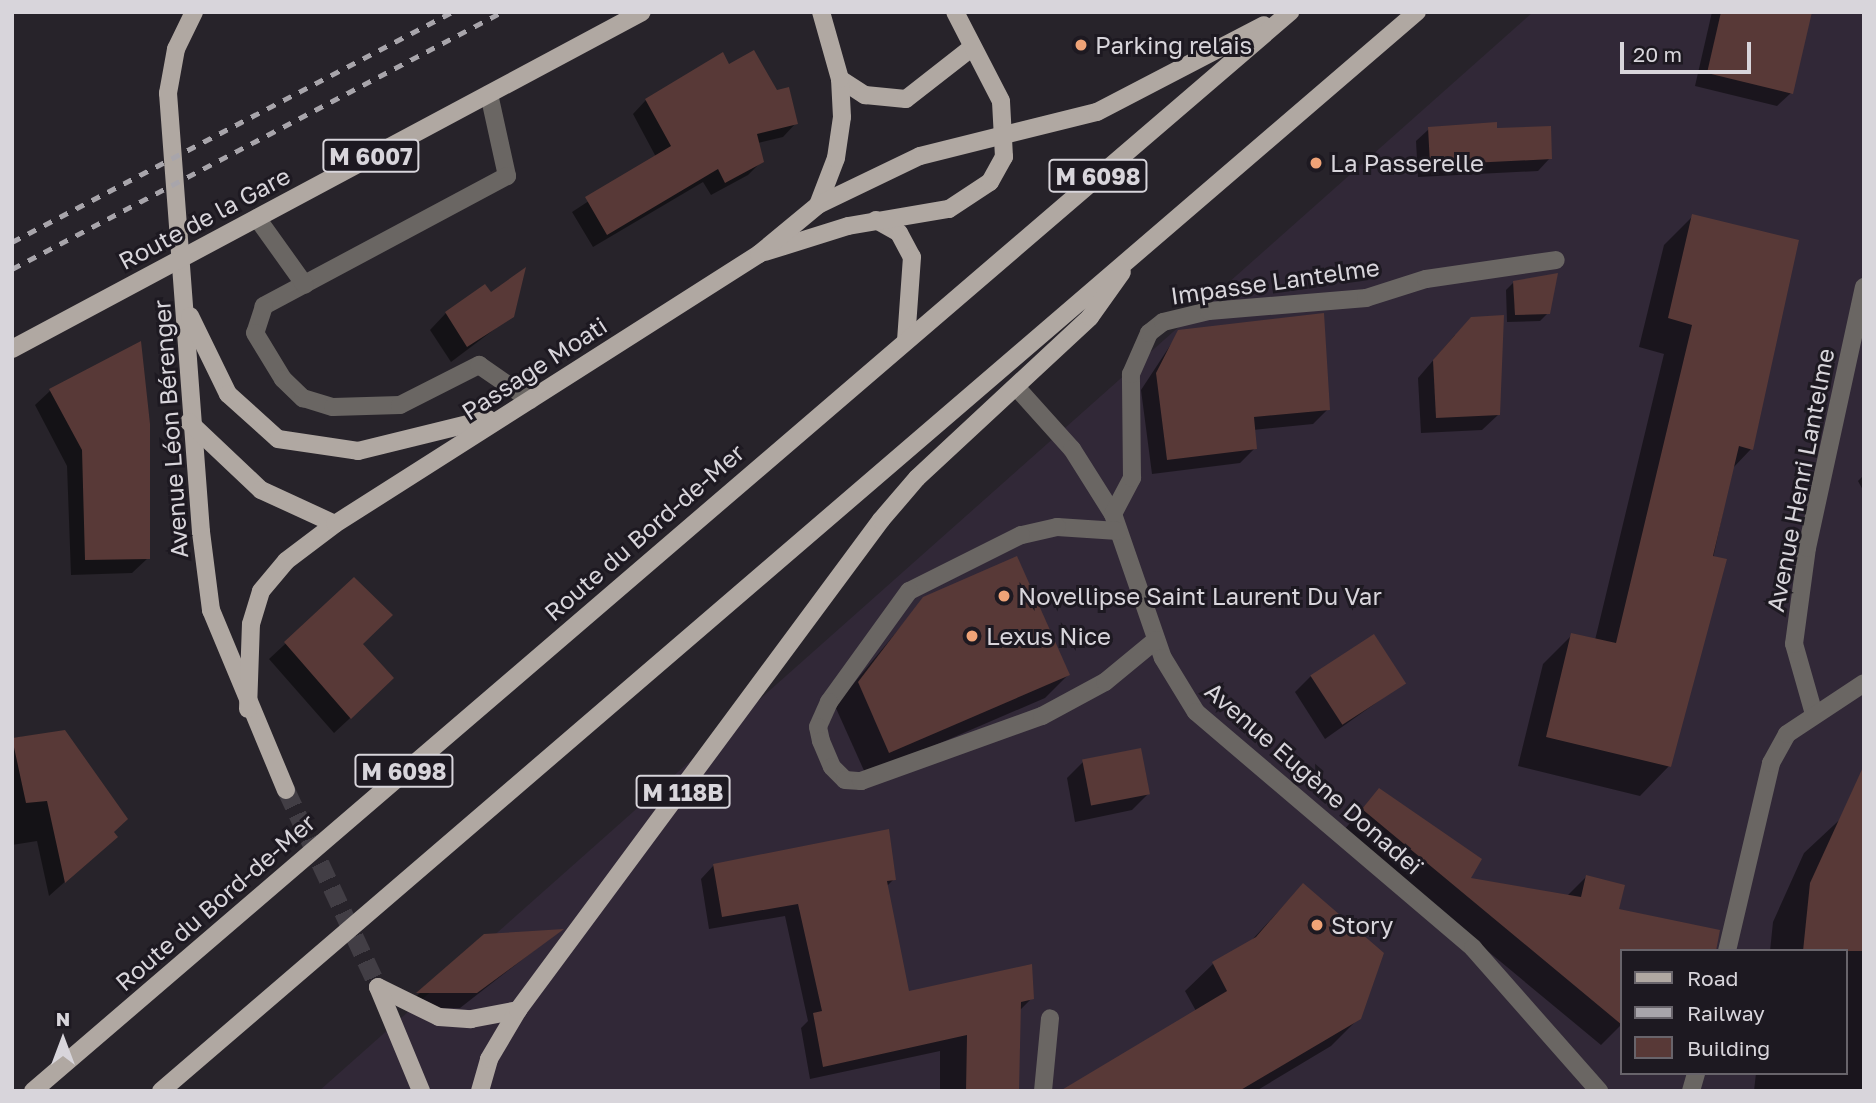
<!DOCTYPE html>
<meta charset="utf-8">
<style>
body{margin:0}
#map{position:relative;width:1876px;height:1103px;overflow:hidden;background:#27232a;font-family:"Golos Text",sans-serif}
div>[style]{position:absolute}
.commercial>*{inset:0;background:#312837}
.shadow>*{inset:0;background:#0007}
.building>*{inset:0;background:#583937;transform-origin:0 0}
.major-tunnel>*{height:18px;margin-top:-9px;transform-origin:0;background:repeating-linear-gradient(90deg,#423e45 0 18px,transparent 0 27px)}
.minor>*{height:18px;margin:-9px;padding:0 9px;transform-origin:9px;border-radius:9px;background:#6a6663}
.major>*{height:18px;margin:-9px;padding:0 9px;transform-origin:9px;border-radius:9px;background:#b0a8a2}
.rail>*{height:5px;margin-top:-2.5px;transform-origin:0;background:repeating-linear-gradient(90deg,#a8a5ab 0 9px,transparent 0 18px)}
.dots>*{width:19px;height:19px;translate:-50% -50%;box-sizing:border-box;border:4px solid #1d1921;border-radius:50%}
span{translate:-50% -50%;white-space:nowrap;text-align:center;line-height:1.15;-webkit-text-stroke:6px #1d1921;paint-order:stroke}
.shield-label span{padding:2px 5px;background:#1d1921;border:2px solid;border-radius:5px;-webkit-text-stroke-width:0}
.shield-label{font-size:23px;color:#d8d5db;font-weight:700}
.poi-label{font-size:24px;color:#d8d5db}
.left{translate:0 -50%;text-align:left}
.street-label{font-size:24px;color:#d8d5db}
.frame{position:absolute;inset:0;border:14px solid #d8d5db;pointer-events:none}
.legend{position:absolute;left:1620px;top:949px;width:228px;height:126px;box-sizing:border-box;background:#1d1921;border:2px solid #68646b;margin:0;padding:9px 12px;list-style:none;font-size:21px;color:#d8d5db}
.legend li{display:flex;align-items:center;gap:14px;height:35px}
.legend b{width:35px;border:2px solid #68646b}
.north{position:absolute;left:28px;top:1005px;width:70px;height:70px;-webkit-text-stroke:5px #1d1921;paint-order:stroke;rotate:0deg;font-size:19px;font-weight:700;line-height:28px;text-align:center;color:#d8d5db}
.north::after{content:'';display:block;margin:auto;width:24px;height:32px;background:#d8d5db;clip-path:polygon(50% 0,100% 100%,50% 72%,0 100%)}
.scale{position:absolute;left:1620px;top:42px;width:131px;height:32px;box-sizing:border-box;border:4px solid #d8d5db;border-top:0;padding-left:9px;font-size:21px;line-height:24px;white-space:nowrap;color:#d8d5db;-webkit-text-stroke:5px #1d1921;paint-order:stroke}
</style>
<div id="map">
<div class="commercial">
<div style="clip-path:polygon(evenodd,1533px 12px,1864px 12px,1864px 1091px,319px 1091px,1533px 12px,1622px 951px,1846px 951px,1846px 1073px,1622px 1073px,1622px 951px)"></div>
</div>
<div class="shadow">
<div style="clip-path:polygon(1712px 12px,1804px 12px,1791px 93px,1777px 106px,1695px 86px)"></div>
<div style="clip-path:polygon(728px 66px,796px 123px,783px 137px,758px 143px,762px 161px,748px 175px,711px 195px,703px 182px,593px 247px,572px 212px,656px 157px,633px 114px,646px 100px)"></div>
<div style="clip-path:polygon(1429px 129px,1495px 130px,1550px 158px,1538px 171px,1418px 177px,1416px 141px)"></div>
<div style="clip-path:polygon(1693px 216px,1751px 449px,1732px 469px,1669px 766px,1640px 796px,1518px 766px,1543px 664px,1572px 635px,1595px 640px,1664px 354px,1639px 347px,1664px 245px)"></div>
<div style="clip-path:polygon(1514px 282px,1548px 313px,1540px 321px,1507px 322px,1506px 290px)"></div>
<div style="clip-path:polygon(490px 294px,512px 316px,451px 362px,430px 330px,446px 313px)"></div>
<div style="clip-path:polygon(1179px 332px,1328px 409px,1313px 424px,1253px 430px,1255px 448px,1240px 463px,1152px 474px,1141px 390px)"></div>
<div style="clip-path:polygon(1455px 335px,1499px 414px,1482px 430px,1421px 433px,1418px 378px)"></div>
<div style="clip-path:polygon(51px 390px,148px 558px,132px 573px,71px 575px,67px 466px,35px 405px)"></div>
<div style="clip-path:polygon(1864px 475px,1864px 492px,1858px 481px)"></div>
<div style="clip-path:polygon(354px 580px,361px 644px,376px 694px,334px 733px,269px 659px)"></div>
<div style="clip-path:polygon(908px 618px,1068px 675px,1045px 698px,866px 775px,835px 706px)"></div>
<div style="clip-path:polygon(1311px 676px,1404px 683px,1325px 739px,1295px 692px)"></div>
<div style="clip-path:polygon(64px 732px,115px 837px,49px 896px,37px 841px,12px 845px,12px 738px)"></div>
<div style="clip-path:polygon(1083px 762px,1148px 794px,1132px 810px,1075px 822px,1067px 778px)"></div>
<div style="clip-path:polygon(1379px 790px,1469px 880px,1567px 896px,1586px 877px,1617px 910px,1622px 1024px,1601px 1045px,1343px 831px)"></div>
<div style="clip-path:polygon(1864px 797px,1864px 1091px,1754px 1091px,1756px 1073px,1846px 1073px,1846px 951px,1770px 951px,1773px 922px,1804px 853px)"></div>
<div style="clip-path:polygon(714px 865px,894px 879px,886px 887px,908px 993px,1032px 998px,1019px 1011px,1017px 1091px,940px 1091px,940px 1051px,810px 1079px,801px 1028px,808px 1021px,785px 916px,709px 929px,701px 879px)"></div>
<div style="clip-path:polygon(1303px 885px,1359px 1018px,1331px 1046px,1256px 1091px,1063px 1091px,1196px 1011px,1185px 991px,1213px 964px,1250px 942px)"></div>
<div style="clip-path:polygon(559px 931px,460px 1008px,403px 1008px,484px 936px)"></div>
</div>
<div class="building">
<div style="clip-path:polygon(1721px 12px,1812px 12px,1793px 94px,1707px 73px)"></div>
<div style="clip-path:polygon(754px 50px,777px 90px,789px 87px,798px 124px,757px 134px,764px 162px,725px 183px,718px 169px,607px 235px,585px 197px,671px 146px,645px 99px,723px 52px,729px 64px)"></div>
<div style="clip-path:polygon(1497px 122px,1497px 128px,1551px 126px,1552px 159px,1430px 165px,1428px 127px)"></div>
<div style="clip-path:polygon(1692px 214px,1799px 240px,1753px 450px,1739px 446px,1713px 556px,1727px 559px,1671px 767px,1546px 737px,1571px 633px,1616px 643px,1692px 325px,1668px 318px)"></div>
<div style="clip-path:polygon(526px 267px,514px 317px,467px 347px,445px 312px,485px 284px,491px 292px)"></div>
<div style="clip-path:polygon(1558px 273px,1550px 314px,1515px 315px,1513px 281px)"></div>
<div style="clip-path:polygon(1324px 313px,1330px 410px,1254px 417px,1257px 449px,1167px 460px,1156px 373px,1178px 330px)"></div>
<div style="clip-path:polygon(1504px 315px,1500px 415px,1436px 418px,1433px 360px,1471px 317px)"></div>
<div style="clip-path:polygon(141px 341px,150px 424px,150px 559px,85px 560px,82px 450px,49px 389px)"></div>
<div style="clip-path:polygon(1017px 556px,1070px 675px,889px 753px,858px 682px,923px 597px)"></div>
<div style="clip-path:polygon(354px 577px,393px 615px,363px 644px,394px 678px,351px 719px,284px 642px)"></div>
<div style="left:1374px;top:634px;width:59px;height:76px;rotate:57deg"></div>
<div style="clip-path:polygon(65px 730px,128px 819px,114px 832px,118px 837px,65px 883px,47px 801px,26px 803px,12px 738px)"></div>
<div style="left:1141px;top:748px;width:47px;height:60px;rotate:79deg"></div>
<div style="clip-path:polygon(1864px 765px,1864px 951px,1803px 951px,1810px 883px)"></div>
<div style="clip-path:polygon(1379px 788px,1482px 859px,1471px 878px,1581px 897px,1586px 875px,1625px 885px,1619px 909px,1720px 930px,1716px 951px,1622px 951px,1622px 1025px,1362px 809px)"></div>
<div style="clip-path:polygon(889px 829px,896px 880px,887px 881px,909px 991px,1032px 964px,1034px 999px,1021px 1002px,1019px 1091px,966px 1091px,967px 1035px,823px 1067px,813px 1013px,822px 1011px,798px 904px,722px 917px,713px 864px)"></div>
<div style="clip-path:polygon(1303px 883px,1384px 953px,1361px 1019px,1239px 1091px,1060px 1091px,1227px 991px,1212px 962px,1256px 937px)"></div>
<div style="clip-path:polygon(564px 929px,477px 993px,416px 993px,484px 934px)"></div>
</div>
<div class="major-tunnel">
<div style="left:286px;top:790px;width:217px;rotate:65deg"></div>
</div>
<div class="minor">
<div style="left:489px;top:94px;width:84px;rotate:77.6deg"></div>
<div style="left:507px;top:176px;width:276px;rotate:151.9deg"></div>
<div style="left:264px;top:306px;width:28px;rotate:108deg"></div>
<div style="left:255px;top:333px;width:54px;rotate:58.7deg"></div>
<div style="left:283px;top:379px;width:28px;rotate:44deg"></div>
<div style="left:303px;top:398px;width:31px;rotate:17deg"></div>
<div style="left:333px;top:407px;width:67px;rotate:-1.7deg"></div>
<div style="left:400px;top:405px;width:89px;rotate:-26.9deg"></div>
<div style="left:479px;top:365px;width:62px;rotate:34.5deg"></div>
<div style="left:257px;top:218px;width:82px;rotate:54.4deg"></div>
<div style="left:1017px;top:388px;width:82px;rotate:48deg"></div>
<div style="left:1072px;top:449px;width:77px;rotate:57.8deg"></div>
<div style="left:1113px;top:514px;width:152px;rotate:70.9deg"></div>
<div style="left:1163px;top:658px;width:63px;rotate:58.6deg"></div>
<div style="left:1196px;top:712px;width:364px;rotate:40.4deg"></div>
<div style="left:1473px;top:948px;width:191px;rotate:48.6deg"></div>
<div style="left:1113px;top:514px;width:41px;rotate:-62.2deg"></div>
<div style="left:1132px;top:478px;width:104px;rotate:-90.6deg"></div>
<div style="left:1131px;top:374px;width:45px;rotate:-66.3deg"></div>
<div style="left:1149px;top:333px;width:18px;rotate:-38deg"></div>
<div style="left:1163px;top:322px;width:47px;rotate:-13.4deg"></div>
<div style="left:1209px;top:311px;width:158px;rotate:-4.7deg"></div>
<div style="left:1366px;top:298px;width:63px;rotate:-17.6deg"></div>
<div style="left:1426px;top:279px;width:131px;rotate:-8.3deg"></div>
<div style="left:1118px;top:531px;width:61px;rotate:-176.2deg"></div>
<div style="left:1057px;top:527px;width:37px;rotate:167deg"></div>
<div style="left:1021px;top:535px;width:125px;rotate:153.4deg"></div>
<div style="left:909px;top:591px;width:137px;rotate:125.8deg"></div>
<div style="left:829px;top:702px;width:27px;rotate:114deg"></div>
<div style="left:818px;top:727px;width:14px;rotate:78deg"></div>
<div style="left:821px;top:741px;width:28px;rotate:67deg"></div>
<div style="left:832px;top:767px;width:18px;rotate:45deg"></div>
<div style="left:845px;top:780px;width:16px;rotate:4deg"></div>
<div style="left:861px;top:781px;width:192px;rotate:-19.8deg"></div>
<div style="left:1042px;top:716px;width:72px;rotate:-28.4deg"></div>
<div style="left:1105px;top:682px;width:66px;rotate:-39.5deg"></div>
<div style="left:1814px;top:714px;width:73px;rotate:-105.9deg"></div>
<div style="left:1794px;top:644px;width:97px;rotate:-82.3deg"></div>
<div style="left:1807px;top:548px;width:267px;rotate:-77.7deg"></div>
<div style="left:1727px;top:951px;width:193px;rotate:-76.8deg"></div>
<div style="left:1771px;top:763px;width:33px;rotate:-61deg"></div>
<div style="left:1787px;top:734px;width:92px;rotate:-33.5deg"></div>
<div style="left:1043px;top:1091px;width:73px;rotate:-84.5deg"></div>
<div style="left:1691px;top:1091px;width:19px;rotate:-74deg"></div>
</div>
<div class="major">
<div style="left:194px;top:12px;width:41px;rotate:115.9deg"></div>
<div style="left:176px;top:49px;width:45px;rotate:100.3deg"></div>
<div style="left:168px;top:93px;width:440px;rotate:85.7deg"></div>
<div style="left:201px;top:532px;width:79px;rotate:82.7deg"></div>
<div style="left:211px;top:610px;width:195px;rotate:67.4deg"></div>
<div style="left:840px;top:79px;width:30px;rotate:33deg"></div>
<div style="left:865px;top:95px;width:41px;rotate:5.6deg"></div>
<div style="left:906px;top:99px;width:81px;rotate:-38deg"></div>
<div style="left:818px;top:205px;width:50px;rotate:-69deg"></div>
<div style="left:836px;top:158px;width:41px;rotate:-81.7deg"></div>
<div style="left:842px;top:117px;width:38px;rotate:-93deg"></div>
<div style="left:840px;top:79px;width:70px;rotate:-105.8deg"></div>
<div style="left:876px;top:220px;width:26px;rotate:29deg"></div>
<div style="left:899px;top:233px;width:27px;rotate:62deg"></div>
<div style="left:912px;top:257px;width:83px;rotate:94.1deg"></div>
<div style="left:765px;top:252px;width:87px;rotate:-17.4deg"></div>
<div style="left:848px;top:226px;width:102px;rotate:-9.6deg"></div>
<div style="left:949px;top:209px;width:49px;rotate:-33.4deg"></div>
<div style="left:990px;top:182px;width:29px;rotate:-61deg"></div>
<div style="left:1004px;top:157px;width:56px;rotate:-93.1deg"></div>
<div style="left:1001px;top:101px;width:100px;rotate:-117.3deg"></div>
<div style="left:190px;top:316px;width:87px;rotate:64deg"></div>
<div style="left:228px;top:394px;width:67px;rotate:42deg"></div>
<div style="left:278px;top:439px;width:81px;rotate:8.5deg"></div>
<div style="left:358px;top:451px;width:134px;rotate:-13.8deg"></div>
<div style="left:12px;top:349px;width:714px;rotate:-28.14deg"></div>
<div style="left:189px;top:422px;width:99px;rotate:43.4deg"></div>
<div style="left:261px;top:490px;width:81px;rotate:24.7deg"></div>
<div style="left:248px;top:709px;width:85px;rotate:-88deg"></div>
<div style="left:251px;top:624px;width:34px;rotate:-73deg"></div>
<div style="left:261px;top:591px;width:39px;rotate:-50deg"></div>
<div style="left:286px;top:561px;width:61px;rotate:-37.1deg"></div>
<div style="left:335px;top:524px;width:503px;rotate:-32.49deg"></div>
<div style="left:759px;top:254px;width:77px;rotate:-39.7deg"></div>
<div style="left:818px;top:205px;width:113px;rotate:-25.7deg"></div>
<div style="left:920px;top:156px;width:182px;rotate:-14deg"></div>
<div style="left:1097px;top:112px;width:188px;rotate:-27.5deg"></div>
<div style="left:378px;top:987px;width:68px;rotate:26.2deg"></div>
<div style="left:439px;top:1017px;width:32px;rotate:4deg"></div>
<div style="left:471px;top:1019px;width:48px;rotate:-10.8deg"></div>
<div style="left:378px;top:987px;width:113px;rotate:67.5deg"></div>
<div style="left:33px;top:1091px;width:1657px;rotate:-40.64deg"></div>
<div style="left:161px;top:1091px;width:1656px;rotate:-40.67deg"></div>
<div style="left:480px;top:1091px;width:33px;rotate:-74deg"></div>
<div style="left:489px;top:1059px;width:57px;rotate:-59.4deg"></div>
<div style="left:518px;top:1010px;width:610px;rotate:-53.47deg"></div>
<div style="left:881px;top:520px;width:55px;rotate:-49.4deg"></div>
<div style="left:917px;top:478px;width:236px;rotate:-42.9deg"></div>
<div style="left:1090px;top:317px;width:55px;rotate:-54.6deg"></div>
</div>
<div class="rail">
<div style="left:12px;top:242px;width:496px;rotate:-27.6deg"></div>
<div style="left:12px;top:269px;width:553px;rotate:-27.68deg"></div>
</div>
<div class="dots">
<div style="left:1081px;top:45px;background:#efa377"></div>
<div style="left:1316px;top:163px;background:#efa377"></div>
<div style="left:1004px;top:596px;background:#efa377"></div>
<div style="left:972px;top:636px;background:#efa377"></div>
<div style="left:1317px;top:925px;background:#efa377"></div>
</div>
<div class="shield-label">
<span style="left:371px;top:156px">M 6007</span>
<span style="left:1098px;top:176px">M 6098</span>
<span style="left:404px;top:771px">M 6098</span>
<span style="left:683px;top:792px">M 118B</span>
</div>
<div class="poi-label">
<span class="left" style="left:1095px;top:45px">Parking relais</span>
<span class="left" style="left:1330px;top:163px">La Passerelle</span>
<span class="left" style="left:1018px;top:596px">Novellipse Saint Laurent Du Var</span>
<span class="left" style="left:986px;top:636px">Lexus Nice</span>
<span class="left" style="left:1331px;top:925px">Story</span>
</div>
<div class="street-label">
<span style="left:204px;top:218px;rotate:-28deg">Route de la Gare</span>
<span style="left:1275px;top:281px;rotate:-8deg">Impasse Lantelme</span>
<span style="left:534px;top:368px;rotate:-33deg">Passage Moati</span>
<span style="left:170px;top:429px;rotate:-94deg">Avenue Léon Bérenger</span>
<span style="left:1800px;top:480px;rotate:-79deg">Avenue Henri Lantelme</span>
<span style="left:644px;top:532px;rotate:-41deg">Route du Bord-de-Mer</span>
<span style="left:1314px;top:778px;rotate:41deg">Avenue Eugène Donadeï</span>
<span style="left:215px;top:902px;rotate:-41deg">Route du Bord-de-Mer</span>
</div>
<div class="frame"></div>
<ul class="legend">
<li><b style="height:9px;background:#b0a8a2"></b>Road</li>
<li><b style="height:9px;background:#a8a5ab"></b>Railway</li>
<li><b style="height:19px;background:#583937"></b>Building</li>
</ul>
<div class="north">N</div>
<div class="scale">20 m</div>
</div>
